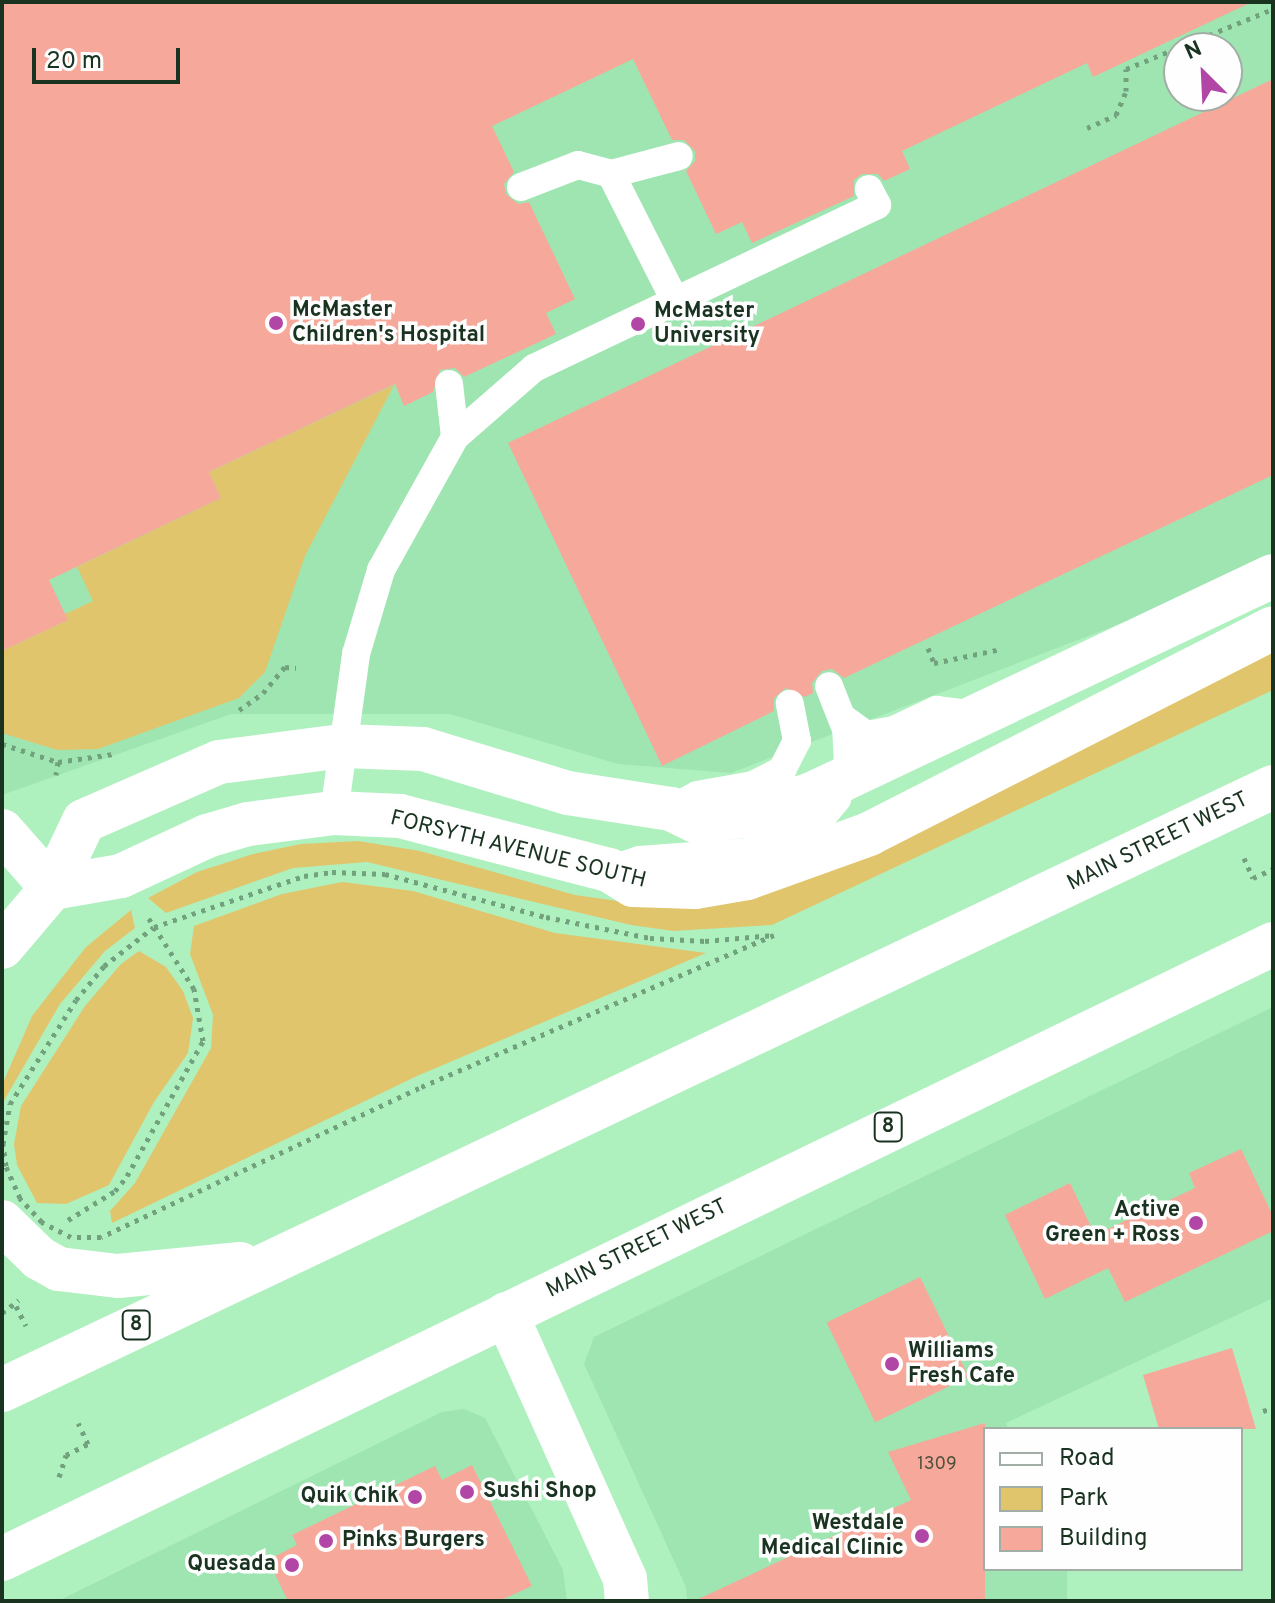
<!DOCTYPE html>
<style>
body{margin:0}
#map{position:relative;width:1275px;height:1603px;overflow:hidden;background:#aff0bf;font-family:Overpass,sans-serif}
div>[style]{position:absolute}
.built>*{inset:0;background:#9ee5b1}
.green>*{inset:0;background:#e1c56d}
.building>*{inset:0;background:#f6a99a;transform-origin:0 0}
.path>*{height:5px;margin-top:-2.5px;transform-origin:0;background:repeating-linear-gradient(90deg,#71a27d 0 4px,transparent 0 10px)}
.service>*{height:28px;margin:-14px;padding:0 14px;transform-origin:14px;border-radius:14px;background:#fff}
.minor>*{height:44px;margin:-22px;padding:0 22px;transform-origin:22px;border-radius:22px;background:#fff}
.tertiary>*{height:44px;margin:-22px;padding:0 22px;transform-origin:22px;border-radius:22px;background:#fff}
.primary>*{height:44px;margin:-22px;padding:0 22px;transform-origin:22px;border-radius:22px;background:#fff}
.dots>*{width:22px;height:22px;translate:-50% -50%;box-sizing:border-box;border:4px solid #fefefe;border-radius:50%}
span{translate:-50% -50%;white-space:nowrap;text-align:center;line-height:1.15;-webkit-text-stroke:7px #fefefe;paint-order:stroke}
.number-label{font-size:18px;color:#50503e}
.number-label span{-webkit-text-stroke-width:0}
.shield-label span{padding:2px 6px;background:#fefefe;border:2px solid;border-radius:6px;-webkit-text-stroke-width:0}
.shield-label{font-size:20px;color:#193320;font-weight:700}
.poi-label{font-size:22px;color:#193320;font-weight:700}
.left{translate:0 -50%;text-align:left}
.right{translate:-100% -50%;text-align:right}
.street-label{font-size:22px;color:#193320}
.frame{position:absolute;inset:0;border:4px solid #193320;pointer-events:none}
.legend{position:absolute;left:983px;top:1427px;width:260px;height:144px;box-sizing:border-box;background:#fefefe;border:2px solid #a2ada5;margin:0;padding:10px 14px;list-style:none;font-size:24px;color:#193320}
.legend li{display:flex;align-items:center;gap:16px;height:40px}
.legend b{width:40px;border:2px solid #a2ada5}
.north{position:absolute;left:1163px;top:32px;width:80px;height:80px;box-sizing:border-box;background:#fefefe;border:2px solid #a2ada5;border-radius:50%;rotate:336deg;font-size:22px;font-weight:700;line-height:32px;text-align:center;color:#193320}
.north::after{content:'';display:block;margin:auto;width:28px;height:36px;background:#b246a7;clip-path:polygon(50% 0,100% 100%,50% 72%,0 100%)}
.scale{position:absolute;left:32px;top:48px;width:148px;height:36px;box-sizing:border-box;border:4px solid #193320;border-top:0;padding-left:10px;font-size:24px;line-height:28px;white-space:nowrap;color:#193320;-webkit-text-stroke:6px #fefefe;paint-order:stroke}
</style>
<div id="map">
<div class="built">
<div style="clip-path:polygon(evenodd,2px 2px,1273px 2px,1273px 553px,1130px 620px,731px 773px,618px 764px,450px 714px,231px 714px,2px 795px,2px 2px,1179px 48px,1227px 48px,1227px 96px,1179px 96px,1179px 48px)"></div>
<div style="clip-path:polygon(1273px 1007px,1273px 1298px,1006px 1423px,1008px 1429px,985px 1429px,985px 1569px,1067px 1569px,1067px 1601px,687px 1601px,686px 1587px,584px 1364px,594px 1337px)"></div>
<div style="clip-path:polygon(464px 1409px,485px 1418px,563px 1570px,567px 1601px,58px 1601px,442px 1412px)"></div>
</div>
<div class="green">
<div style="clip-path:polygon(394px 385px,305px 556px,265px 672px,239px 698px,98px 749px,57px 750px,2px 733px,2px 651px,68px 620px,65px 614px,93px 601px,77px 567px,221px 498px,209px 472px)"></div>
<div style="clip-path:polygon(1273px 643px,1273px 690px,772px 925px,673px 931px,631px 925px,367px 862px,293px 868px,166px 913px,148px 898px,197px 872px,253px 854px,301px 844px,358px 841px,420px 851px,575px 895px,632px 903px,703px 902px)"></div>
<div style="clip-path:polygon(342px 882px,413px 891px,555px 933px,706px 953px,417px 1076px,112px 1223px,110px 1211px,135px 1183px,211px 1048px,213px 1015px,190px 954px,194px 926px,282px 894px)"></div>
<div style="clip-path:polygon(131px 910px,135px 928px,105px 951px,60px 1004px,2px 1104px,2px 1085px,32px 1016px,86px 947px)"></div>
<div style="clip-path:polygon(139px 951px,166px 967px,183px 991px,193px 1018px,188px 1053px,154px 1102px,109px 1185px,66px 1204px,37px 1203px,17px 1165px,14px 1144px,21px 1106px,85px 1006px,121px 964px)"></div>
</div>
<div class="building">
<div style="clip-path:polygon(2px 2px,1252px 2px,1093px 77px,1087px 63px,902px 151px,910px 169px,884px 181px,878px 174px,862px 174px,854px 180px,854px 196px,752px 243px,742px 222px,716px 234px,686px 171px,695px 161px,695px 151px,684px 140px,672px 140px,633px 59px,492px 126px,514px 172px,504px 184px,506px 194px,518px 204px,529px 202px,575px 299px,546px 313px,556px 334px,464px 377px,455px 368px,440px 370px,433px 392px,404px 406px,395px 384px,209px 472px,221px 498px,49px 580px,68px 620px,2px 651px)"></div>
<div style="clip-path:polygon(1273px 79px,1273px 475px,844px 678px,832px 669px,822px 671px,812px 683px,813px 693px,805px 697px,786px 688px,774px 698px,774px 711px,662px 766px,508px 443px)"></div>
<div style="clip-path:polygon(1241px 1149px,1273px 1216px,1273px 1231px,1125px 1302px,1108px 1268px,1045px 1299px,1005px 1215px,1070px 1183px,1095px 1235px,1195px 1188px,1189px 1173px)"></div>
<div style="left:920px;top:1277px;width:111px;height:104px;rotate:64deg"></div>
<div style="clip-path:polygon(1232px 1348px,1256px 1429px,1159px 1429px,1143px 1375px)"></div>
<div style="clip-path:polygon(985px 1423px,985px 1601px,694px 1601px,911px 1500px,888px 1452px)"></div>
<div style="clip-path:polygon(472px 1465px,532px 1586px,499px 1601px,288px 1601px,268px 1560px,297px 1545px,292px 1535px,435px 1466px,442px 1480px)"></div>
</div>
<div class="path">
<div style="left:1087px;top:128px;width:32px;rotate:-24deg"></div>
<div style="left:1116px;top:115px;width:26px;rotate:-67deg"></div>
<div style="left:1126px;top:91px;width:22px;rotate:-90deg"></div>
<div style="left:1126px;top:69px;width:159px;rotate:-22.2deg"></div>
<div style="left:928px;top:648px;width:16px;rotate:68deg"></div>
<div style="left:934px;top:663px;width:68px;rotate:-11.8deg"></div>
<div style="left:239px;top:710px;width:29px;rotate:-35deg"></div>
<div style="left:263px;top:693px;width:34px;rotate:-50deg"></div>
<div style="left:285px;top:667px;width:11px;rotate:5deg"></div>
<div style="left:2px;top:744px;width:59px;rotate:17.8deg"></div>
<div style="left:58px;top:762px;width:13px;rotate:99deg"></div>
<div style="left:58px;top:762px;width:56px;rotate:-8.3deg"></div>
<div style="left:1244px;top:858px;width:22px;rotate:66deg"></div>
<div style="left:1253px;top:878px;width:22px;rotate:-24deg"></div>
<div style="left:332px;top:872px;width:53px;rotate:2.2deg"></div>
<div style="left:385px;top:874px;width:167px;rotate:15deg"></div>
<div style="left:546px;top:917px;width:106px;rotate:11.4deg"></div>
<div style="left:650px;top:938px;width:55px;rotate:3.1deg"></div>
<div style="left:705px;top:941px;width:69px;rotate:-5deg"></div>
<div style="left:774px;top:935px;width:387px;rotate:156.7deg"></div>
<div style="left:419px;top:1088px;width:351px;rotate:154.9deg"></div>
<div style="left:101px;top:1237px;width:30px;rotate:180deg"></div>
<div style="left:71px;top:1237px;width:33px;rotate:-153deg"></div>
<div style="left:42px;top:1222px;width:33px;rotate:-133deg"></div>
<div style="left:20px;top:1198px;width:35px;rotate:-114deg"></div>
<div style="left:6px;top:1166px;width:22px;rotate:-98deg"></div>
<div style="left:3px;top:1144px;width:41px;rotate:-80.1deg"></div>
<div style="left:10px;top:1104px;width:123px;rotate:-57.6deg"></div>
<div style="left:76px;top:1000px;width:44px;rotate:-50.5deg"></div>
<div style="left:104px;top:966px;width:63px;rotate:-38deg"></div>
<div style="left:154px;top:927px;width:158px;rotate:-18.8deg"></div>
<div style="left:304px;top:876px;width:28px;rotate:-8deg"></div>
<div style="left:68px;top:1220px;width:55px;rotate:-31.7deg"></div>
<div style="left:115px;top:1191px;width:19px;rotate:-51deg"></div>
<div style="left:127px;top:1176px;width:155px;rotate:-60.6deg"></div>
<div style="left:203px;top:1041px;width:53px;rotate:-99.8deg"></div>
<div style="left:194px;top:989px;width:89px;rotate:-122.6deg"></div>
<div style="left:16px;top:1306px;width:22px;rotate:63deg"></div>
<div style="left:2px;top:1313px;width:21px;rotate:-37deg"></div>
<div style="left:1263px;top:1411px;width:10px;rotate:-17deg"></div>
<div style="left:59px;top:1477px;width:23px;rotate:-72deg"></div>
<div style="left:66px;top:1455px;width:25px;rotate:-27deg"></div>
<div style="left:88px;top:1444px;width:23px;rotate:-115deg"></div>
</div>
<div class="service">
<div style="left:611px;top:174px;width:70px;rotate:-14.8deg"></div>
<div style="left:521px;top:187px;width:61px;rotate:-21.1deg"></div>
<div style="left:578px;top:165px;width:34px;rotate:15deg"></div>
<div style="left:611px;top:174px;width:138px;rotate:63.2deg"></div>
<div style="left:449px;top:384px;width:53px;rotate:83.5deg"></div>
<div style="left:843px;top:718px;width:29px;rotate:36deg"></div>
<div style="left:866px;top:735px;width:28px;rotate:-10deg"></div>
<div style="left:894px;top:730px;width:47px;rotate:-25.5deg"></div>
<div style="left:936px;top:710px;width:39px;rotate:7deg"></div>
<div style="left:671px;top:809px;width:30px;rotate:-28deg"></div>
<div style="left:697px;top:795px;width:57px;rotate:-10.1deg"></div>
<div style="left:753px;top:785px;width:33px;rotate:-27deg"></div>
<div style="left:782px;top:770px;width:33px;rotate:-63deg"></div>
<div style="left:797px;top:741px;width:38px;rotate:-101deg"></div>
<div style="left:334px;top:813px;width:161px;rotate:-82.1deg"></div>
<div style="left:356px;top:654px;width:88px;rotate:-73.4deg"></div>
<div style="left:381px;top:570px;width:152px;rotate:-60.9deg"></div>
<div style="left:455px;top:437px;width:105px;rotate:-41.1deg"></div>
<div style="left:534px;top:368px;width:380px;rotate:-25.4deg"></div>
<div style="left:877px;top:205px;width:18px;rotate:-117deg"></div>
<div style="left:609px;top:870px;width:32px;rotate:-18deg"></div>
<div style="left:639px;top:860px;width:110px;rotate:-4.2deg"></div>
<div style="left:749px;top:852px;width:74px;rotate:-23.1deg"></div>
<div style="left:817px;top:823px;width:31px;rotate:-50deg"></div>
<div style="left:837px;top:799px;width:37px;rotate:-73deg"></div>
<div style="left:848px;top:764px;width:35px;rotate:-93deg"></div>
<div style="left:846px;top:729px;width:46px;rotate:-111.6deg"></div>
</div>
<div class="minor">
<div style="left:2px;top:831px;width:76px;rotate:48.7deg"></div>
<div style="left:506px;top:1314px;width:290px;rotate:65.8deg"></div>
<div style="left:625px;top:1579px;width:22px;rotate:85deg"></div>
</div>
<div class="tertiary">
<div style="left:52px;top:888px;width:70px;rotate:-9.9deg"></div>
<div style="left:121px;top:876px;width:95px;rotate:-24.9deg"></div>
<div style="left:207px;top:836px;width:43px;rotate:-16.3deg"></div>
<div style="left:248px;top:824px;width:87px;rotate:-7.3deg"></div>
<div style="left:334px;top:813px;width:66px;rotate:2.6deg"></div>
<div style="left:400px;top:816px;width:216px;rotate:14.5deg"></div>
<div style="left:609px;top:870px;width:28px;rotate:32deg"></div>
<div style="left:633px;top:885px;width:62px;rotate:1.8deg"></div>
<div style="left:695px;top:887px;width:53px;rotate:-9.8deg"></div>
<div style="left:747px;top:878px;width:130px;rotate:-19.8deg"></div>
<div style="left:869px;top:834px;width:453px;rotate:-27deg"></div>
<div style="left:2px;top:947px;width:77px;rotate:-49.7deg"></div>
<div style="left:52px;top:888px;width:74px;rotate:-64.5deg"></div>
<div style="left:84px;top:821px;width:147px;rotate:-23.6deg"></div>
<div style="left:219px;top:762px;width:125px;rotate:-7.4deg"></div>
<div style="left:343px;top:746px;width:80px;rotate:2.1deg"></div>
<div style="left:423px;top:749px;width:152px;rotate:16.9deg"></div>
<div style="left:568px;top:793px;width:104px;rotate:8.8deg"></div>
<div style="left:671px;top:809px;width:28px;rotate:26deg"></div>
<div style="left:696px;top:821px;width:47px;rotate:-6.1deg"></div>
<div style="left:743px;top:816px;width:72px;rotate:-17.7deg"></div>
<div style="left:812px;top:794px;width:510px;rotate:-25.31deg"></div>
</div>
<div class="primary">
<div style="left:2px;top:1222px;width:52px;rotate:44.2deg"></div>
<div style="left:39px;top:1258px;width:23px;rotate:29deg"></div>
<div style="left:59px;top:1269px;width:59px;rotate:6.8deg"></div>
<div style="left:118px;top:1276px;width:123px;rotate:-5.6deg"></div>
<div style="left:2px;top:1390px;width:1407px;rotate:-25.38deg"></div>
<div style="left:2px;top:1559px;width:1412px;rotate:-25.82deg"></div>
</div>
<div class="dots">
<div style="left:276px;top:323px;background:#b246a7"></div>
<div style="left:638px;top:324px;background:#b246a7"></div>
<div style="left:1196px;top:1223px;background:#b246a7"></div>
<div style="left:892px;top:1364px;background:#b246a7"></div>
<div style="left:467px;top:1492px;background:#b246a7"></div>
<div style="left:415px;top:1497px;background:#b246a7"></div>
<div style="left:922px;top:1536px;background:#b246a7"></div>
<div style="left:326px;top:1541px;background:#b246a7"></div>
<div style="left:292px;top:1565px;background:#b246a7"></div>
</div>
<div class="number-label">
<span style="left:937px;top:1465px">1309</span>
</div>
<div class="shield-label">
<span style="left:888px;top:1127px">8</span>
<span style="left:136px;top:1325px">8</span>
</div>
<div class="poi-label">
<span class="left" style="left:292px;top:323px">McMaster<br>Children's Hospital</span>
<span class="left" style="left:654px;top:324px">McMaster<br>University</span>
<span class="right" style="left:1180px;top:1223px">Active<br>Green + Ross</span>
<span class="left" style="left:908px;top:1364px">Williams<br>Fresh Cafe</span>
<span class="left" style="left:483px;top:1492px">Sushi Shop</span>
<span class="right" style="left:399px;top:1497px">Quik Chik</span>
<span class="right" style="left:904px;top:1536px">Westdale<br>Medical Clinic</span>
<span class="left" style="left:342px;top:1541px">Pinks Burgers</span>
<span class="right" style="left:276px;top:1565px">Quesada</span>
</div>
<div class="street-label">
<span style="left:1158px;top:842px;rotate:-26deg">MAIN STREET WEST</span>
<span style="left:518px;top:850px;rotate:14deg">FORSYTH AVENUE SOUTH</span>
<span style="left:637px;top:1249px;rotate:-26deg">MAIN STREET WEST</span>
</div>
<div class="frame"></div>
<ul class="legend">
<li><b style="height:10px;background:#fff"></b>Road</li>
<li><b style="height:22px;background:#e1c56d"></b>Park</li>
<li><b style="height:22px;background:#f6a99a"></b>Building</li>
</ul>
<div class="north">N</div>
<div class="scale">20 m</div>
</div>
